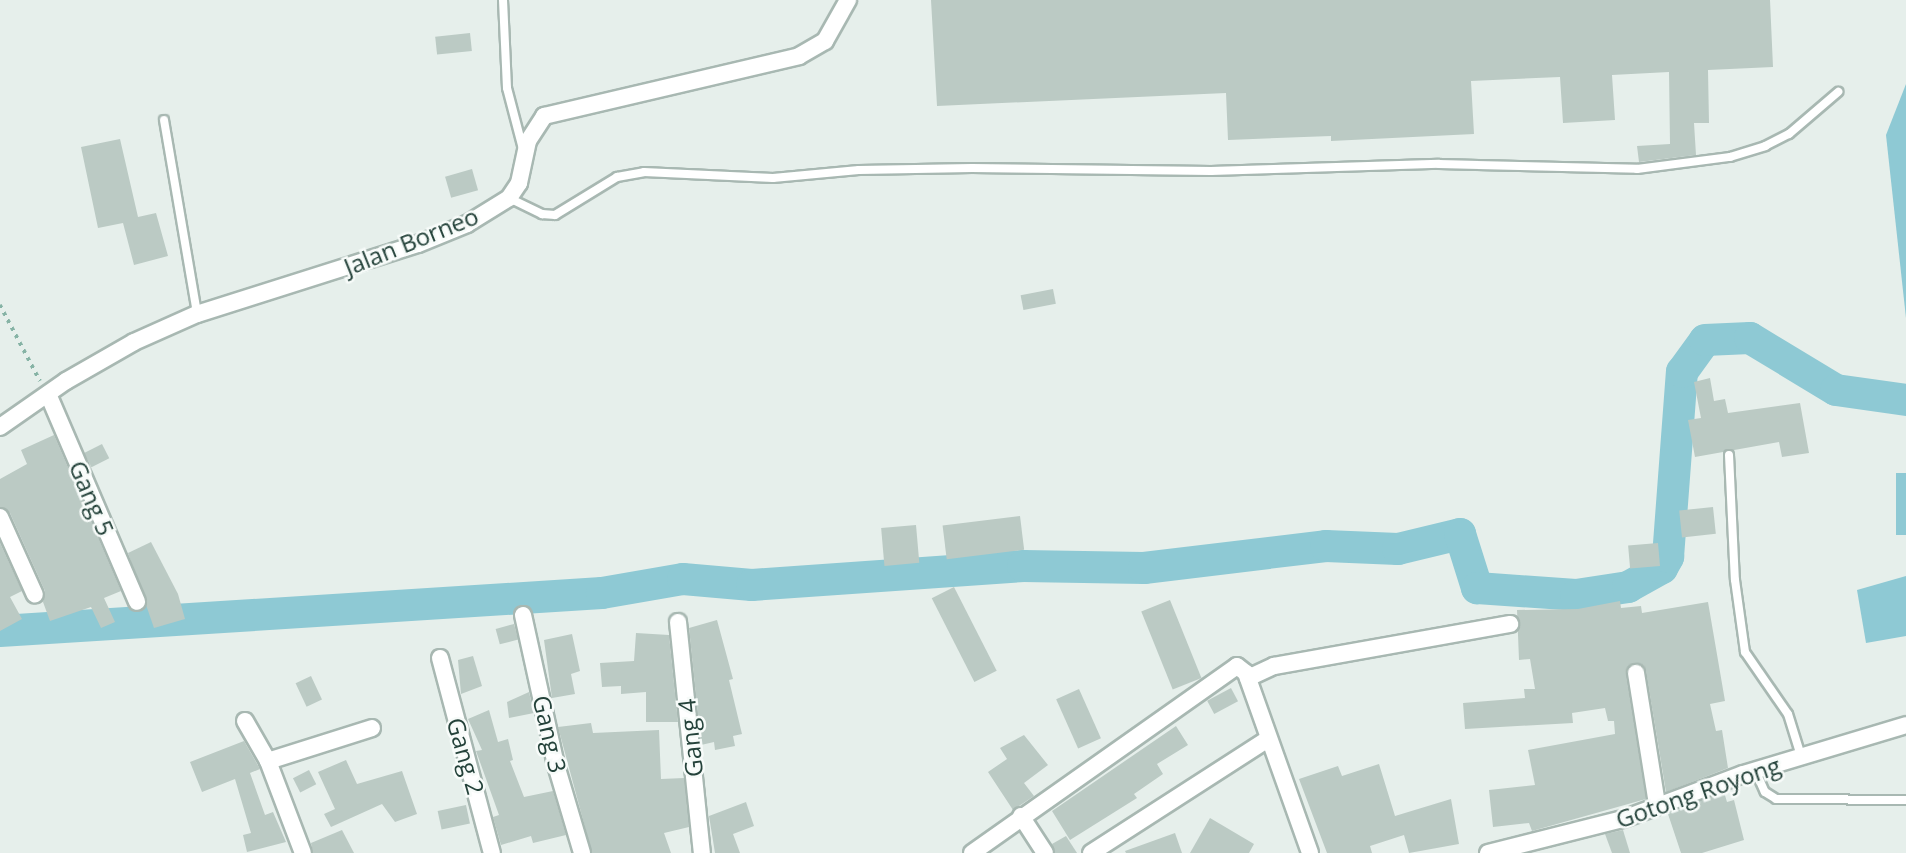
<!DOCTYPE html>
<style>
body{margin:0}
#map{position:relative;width:1906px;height:853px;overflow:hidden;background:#e6efeb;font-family:"Open Sans",sans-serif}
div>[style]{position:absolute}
.water>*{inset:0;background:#8ec9d4;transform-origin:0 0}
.river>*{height:32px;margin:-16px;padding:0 16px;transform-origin:16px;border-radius:16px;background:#8ec9d4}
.building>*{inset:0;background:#bbcac4;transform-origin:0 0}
.path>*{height:3.5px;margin-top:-1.75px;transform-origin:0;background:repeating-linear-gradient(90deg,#86b3a5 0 3.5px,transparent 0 8.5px)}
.roads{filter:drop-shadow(2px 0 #a8b8b2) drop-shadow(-2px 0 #a8b8b2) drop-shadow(0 2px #a8b8b2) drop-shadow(0 -2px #a8b8b2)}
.lane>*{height:8px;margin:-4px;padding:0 4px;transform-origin:4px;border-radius:4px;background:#fff}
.street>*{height:16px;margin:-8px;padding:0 8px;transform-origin:8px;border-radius:8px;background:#fff}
span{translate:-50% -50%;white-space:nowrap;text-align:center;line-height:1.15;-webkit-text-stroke:5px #f7fbf9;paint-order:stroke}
.street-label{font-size:24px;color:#24423a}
</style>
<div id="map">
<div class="water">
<div style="clip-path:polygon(1906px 84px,1906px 318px,1886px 135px)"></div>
<div style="left:1906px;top:473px;width:62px;height:10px;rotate:90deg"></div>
<div style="clip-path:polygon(1906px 576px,1906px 636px,1866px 643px,1857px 590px)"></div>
</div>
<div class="river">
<div style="left:0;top:631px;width:603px;rotate:-3.61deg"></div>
<div style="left:602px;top:593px;width:82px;rotate:-9.8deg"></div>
<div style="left:683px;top:579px;width:69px;rotate:5deg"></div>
<div style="left:752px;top:585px;width:272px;rotate:-4deg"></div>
<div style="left:1023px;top:566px;width:121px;rotate:0.9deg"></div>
<div style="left:1144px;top:568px;width:183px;rotate:-6.9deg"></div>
<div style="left:1326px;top:546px;width:72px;rotate:2.4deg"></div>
<div style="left:1398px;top:549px;width:64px;rotate:-13.6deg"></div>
<div style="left:1460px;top:534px;width:57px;rotate:72.5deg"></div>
<div style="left:1477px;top:588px;width:99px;rotate:4deg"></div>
<div style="left:1576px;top:595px;width:53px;rotate:-8.7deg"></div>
<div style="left:1628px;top:587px;width:39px;rotate:-29deg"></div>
<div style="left:1662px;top:568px;width:13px;rotate:-61deg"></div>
<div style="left:1668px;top:557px;width:186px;rotate:-85.7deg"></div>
<div style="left:1682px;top:372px;width:39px;rotate:-54deg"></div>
<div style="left:1705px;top:340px;width:45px;rotate:-2.5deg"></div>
<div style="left:1750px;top:338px;width:100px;rotate:31.2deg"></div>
<div style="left:1836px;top:390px;width:71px;rotate:8.1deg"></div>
</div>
<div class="building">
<div style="clip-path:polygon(931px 0,1770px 0,1773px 67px,1708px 70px,1709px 123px,1694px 123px,1696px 155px,1639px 162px,1637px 146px,1670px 144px,1669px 72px,1612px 75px,1615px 120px,1563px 123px,1560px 77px,1471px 81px,1474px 134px,1331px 141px,1331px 136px,1228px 140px,1226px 93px,937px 106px)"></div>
<div style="left:470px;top:33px;width:18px;height:35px;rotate:84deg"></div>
<div style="clip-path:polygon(120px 139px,138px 217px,156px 213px,168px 256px,134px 265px,123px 223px,98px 228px,81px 147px)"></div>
<div style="left:472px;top:169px;width:22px;height:28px;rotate:74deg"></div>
<div style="left:1053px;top:289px;width:15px;height:33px;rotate:79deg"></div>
<div style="clip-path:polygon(1710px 378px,1714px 401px,1725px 399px,1728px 413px,1800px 403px,1809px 453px,1782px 457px,1779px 442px,1695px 457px,1688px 420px,1701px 418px,1694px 382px)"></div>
<div style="clip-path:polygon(54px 435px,121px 591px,104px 598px,115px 622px,101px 628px,91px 607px,50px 621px,43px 602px,45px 591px,10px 513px,0 507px,0 479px,27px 464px,21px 450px)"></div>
<div style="left:102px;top:444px;width:16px;height:20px;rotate:63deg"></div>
<div style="left:1713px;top:507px;width:27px;height:34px;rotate:84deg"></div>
<div style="left:1020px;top:516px;width:34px;height:78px;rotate:83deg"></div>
<div style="left:916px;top:525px;width:38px;height:35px;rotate:85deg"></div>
<div style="clip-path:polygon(151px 542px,178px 594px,185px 619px,154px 628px,128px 553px)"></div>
<div style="clip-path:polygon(0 543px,22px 591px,10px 597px,22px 619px,0 631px)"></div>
<div style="left:1658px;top:543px;width:23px;height:30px;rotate:85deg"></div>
<div style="left:954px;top:587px;width:94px;height:25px;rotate:63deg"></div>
<div style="left:1170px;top:600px;width:84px;height:31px;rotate:68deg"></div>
<div style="clip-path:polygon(1620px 601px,1621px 608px,1641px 606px,1642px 613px,1708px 602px,1725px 701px,1710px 704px,1716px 731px,1722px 730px,1728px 768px,1666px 792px,1646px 671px,1634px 663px,1626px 675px,1646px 799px,1532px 831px,1529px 823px,1493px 827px,1489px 790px,1535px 785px,1528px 750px,1615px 734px,1614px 721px,1608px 721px,1605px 708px,1572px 713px,1573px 723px,1465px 729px,1463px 703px,1525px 698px,1524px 689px,1535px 689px,1530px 659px,1519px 660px,1517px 610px,1578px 609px)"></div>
<div style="clip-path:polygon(717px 620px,733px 679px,729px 680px,742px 734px,733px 736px,735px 746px,715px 750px,714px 742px,701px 745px,689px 628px)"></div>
<div style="left:514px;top:624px;width:16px;height:19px;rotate:75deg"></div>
<div style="clip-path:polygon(636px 633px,669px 635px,678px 722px,646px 722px,646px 692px,621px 694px,621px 686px,602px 687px,600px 663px,634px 661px)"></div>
<div style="clip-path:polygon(572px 634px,580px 671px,571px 674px,575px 694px,552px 698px,544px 640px)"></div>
<div style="clip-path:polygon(473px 656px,482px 686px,461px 694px,458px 660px)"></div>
<div style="left:311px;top:676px;width:26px;height:17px;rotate:65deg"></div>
<div style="left:1231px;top:688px;width:15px;height:27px;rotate:62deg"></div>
<div style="left:1079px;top:689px;width:54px;height:25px;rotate:66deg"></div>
<div style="clip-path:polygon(529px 692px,534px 713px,509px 718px,507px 702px)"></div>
<div style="clip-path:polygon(489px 710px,498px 742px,508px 739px,513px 760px,510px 761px,524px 797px,553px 791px,566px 835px,533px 843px,531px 836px,501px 845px,493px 817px,499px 815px,476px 751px,482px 750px,468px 719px)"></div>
<div style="clip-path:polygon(591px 723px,593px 733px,659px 730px,661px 779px,684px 778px,689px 827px,664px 833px,671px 853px,592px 853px,558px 727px)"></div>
<div style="clip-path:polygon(1176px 726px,1188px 745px,1157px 764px,1163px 774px,1134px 794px,1137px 798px,1070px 840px,1052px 811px)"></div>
<div style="clip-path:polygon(1024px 735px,1048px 765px,1024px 783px,1034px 796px,1013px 810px,988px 772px,1007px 759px,1000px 748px)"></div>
<div style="clip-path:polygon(244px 741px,260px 769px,250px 773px,265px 815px,273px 812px,286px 842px,247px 852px,243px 835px,251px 833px,235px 779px,202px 792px,190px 762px)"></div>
<div style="clip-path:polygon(346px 760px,357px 784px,402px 771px,417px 814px,395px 822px,382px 804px,331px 827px,324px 814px,335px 809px,318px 772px)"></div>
<div style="clip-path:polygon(1379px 764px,1395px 816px,1451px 799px,1459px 844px,1409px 853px,1404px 835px,1370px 846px,1372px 853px,1327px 853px,1299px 779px,1338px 766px,1342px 776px)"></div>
<div style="left:309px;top:770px;width:16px;height:18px;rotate:63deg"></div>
<div style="clip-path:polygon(1724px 792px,1727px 802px,1734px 800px,1744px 840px,1702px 853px,1681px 853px,1668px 814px)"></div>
<div style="clip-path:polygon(746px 802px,754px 826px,733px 834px,740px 853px,715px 853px,709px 816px)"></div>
<div style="left:466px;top:805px;width:19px;height:29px;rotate:78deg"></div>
<div style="clip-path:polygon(1210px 818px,1254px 844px,1249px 853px,1190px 853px)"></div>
<div style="clip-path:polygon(342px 830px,354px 853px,313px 853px,311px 843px)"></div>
<div style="clip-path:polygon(1623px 830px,1630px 853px,1612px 853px,1605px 834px)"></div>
<div style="clip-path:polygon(1175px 833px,1182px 853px,1126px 853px,1125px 851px)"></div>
<div style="clip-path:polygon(1066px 836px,1077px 853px,1055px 853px,1052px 844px)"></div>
</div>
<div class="path">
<div style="left:0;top:305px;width:86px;rotate:62.2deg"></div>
</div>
<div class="roads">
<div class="lane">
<div style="left:503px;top:0;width:88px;rotate:87.4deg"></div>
<div style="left:507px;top:88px;width:63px;rotate:75.3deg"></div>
<div style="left:164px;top:120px;width:197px;rotate:80.3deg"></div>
<div style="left:509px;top:198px;width:37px;rotate:26deg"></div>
<div style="left:542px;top:214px;width:13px;rotate:4deg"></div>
<div style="left:555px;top:215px;width:73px;rotate:-31.5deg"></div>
<div style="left:617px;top:177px;width:27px;rotate:-10deg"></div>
<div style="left:644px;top:172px;width:129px;rotate:2.7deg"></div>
<div style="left:773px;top:178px;width:86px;rotate:-5.3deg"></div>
<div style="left:859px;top:170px;width:113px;rotate:-1deg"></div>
<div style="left:972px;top:168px;width:239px;rotate:0.7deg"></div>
<div style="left:1211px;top:171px;width:228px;rotate:-1.8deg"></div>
<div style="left:1439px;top:164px;width:198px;rotate:1.4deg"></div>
<div style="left:1637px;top:169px;width:94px;rotate:-7.4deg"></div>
<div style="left:1730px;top:157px;width:37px;rotate:-17deg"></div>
<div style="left:1765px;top:146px;width:27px;rotate:-27deg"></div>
<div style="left:1789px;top:134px;width:65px;rotate:-40.6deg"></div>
<div style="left:1729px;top:455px;width:125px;rotate:87.3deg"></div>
<div style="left:1735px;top:580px;width:73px;rotate:82.1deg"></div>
<div style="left:1745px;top:652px;width:75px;rotate:55.3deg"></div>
<div style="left:1788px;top:714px;width:44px;rotate:72.8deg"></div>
<div style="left:1755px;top:770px;width:24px;rotate:66deg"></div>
<div style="left:1765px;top:792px;width:13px;rotate:32deg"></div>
<div style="left:1776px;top:799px;width:130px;rotate:0.4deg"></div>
</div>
<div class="street">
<div style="left:48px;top:394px;width:226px;rotate:66.8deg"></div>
<div style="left:0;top:427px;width:80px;rotate:-34.9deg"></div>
<div style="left:66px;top:381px;width:78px;rotate:-29.8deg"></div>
<div style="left:134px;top:342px;width:69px;rotate:-24deg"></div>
<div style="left:197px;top:314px;width:232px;rotate:-17.6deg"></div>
<div style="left:418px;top:244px;width:53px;rotate:-22.2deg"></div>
<div style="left:467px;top:224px;width:49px;rotate:-31.8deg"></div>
<div style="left:509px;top:198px;width:18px;rotate:-56deg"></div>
<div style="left:519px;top:183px;width:43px;rotate:-77.9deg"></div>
<div style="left:528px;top:141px;width:30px;rotate:-57deg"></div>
<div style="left:544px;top:116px;width:262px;rotate:-13.2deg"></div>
<div style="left:799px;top:56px;width:30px;rotate:-30deg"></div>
<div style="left:825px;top:41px;width:47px;rotate:-60.7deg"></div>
<div style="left:0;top:517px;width:85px;rotate:65.8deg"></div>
<div style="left:523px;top:615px;width:154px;rotate:77.6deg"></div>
<div style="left:556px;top:765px;width:92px;rotate:73.5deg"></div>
<div style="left:678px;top:622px;width:232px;rotate:84.1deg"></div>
<div style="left:440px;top:658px;width:202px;rotate:75.1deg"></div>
<div style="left:1636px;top:673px;width:133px;rotate:80.9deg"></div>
<div style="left:1248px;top:678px;width:29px;rotate:-25deg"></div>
<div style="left:1274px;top:666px;width:240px;rotate:-10.1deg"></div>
<div style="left:245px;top:721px;width:46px;rotate:60.1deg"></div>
<div style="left:268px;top:761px;width:98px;rotate:69.2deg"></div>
<div style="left:268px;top:761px;width:109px;rotate:-17.6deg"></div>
<div style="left:1021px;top:816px;width:44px;rotate:57deg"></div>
<div style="left:972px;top:853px;width:324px;rotate:-35.2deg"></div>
<div style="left:1237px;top:666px;width:11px;rotate:38deg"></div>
<div style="left:1246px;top:673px;width:191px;rotate:70.4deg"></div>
<div style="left:1091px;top:853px;width:211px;rotate:-32.8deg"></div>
<div style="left:1488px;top:853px;width:142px;rotate:-14.2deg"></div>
<div style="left:1626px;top:818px;width:125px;rotate:-20.6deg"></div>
<div style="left:1743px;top:774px;width:170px;rotate:-16.7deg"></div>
</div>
</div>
<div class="street-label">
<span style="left:411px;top:241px;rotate:-22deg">Jalan Borneo</span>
<span style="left:92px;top:498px;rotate:67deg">Gang 5</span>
<span style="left:550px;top:734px;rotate:77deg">Gang 3</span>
<span style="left:690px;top:738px;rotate:-96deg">Gang 4</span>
<span style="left:466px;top:756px;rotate:74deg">Gang 2</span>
<span style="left:1698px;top:792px;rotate:-19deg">Gotong Royong</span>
</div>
</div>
